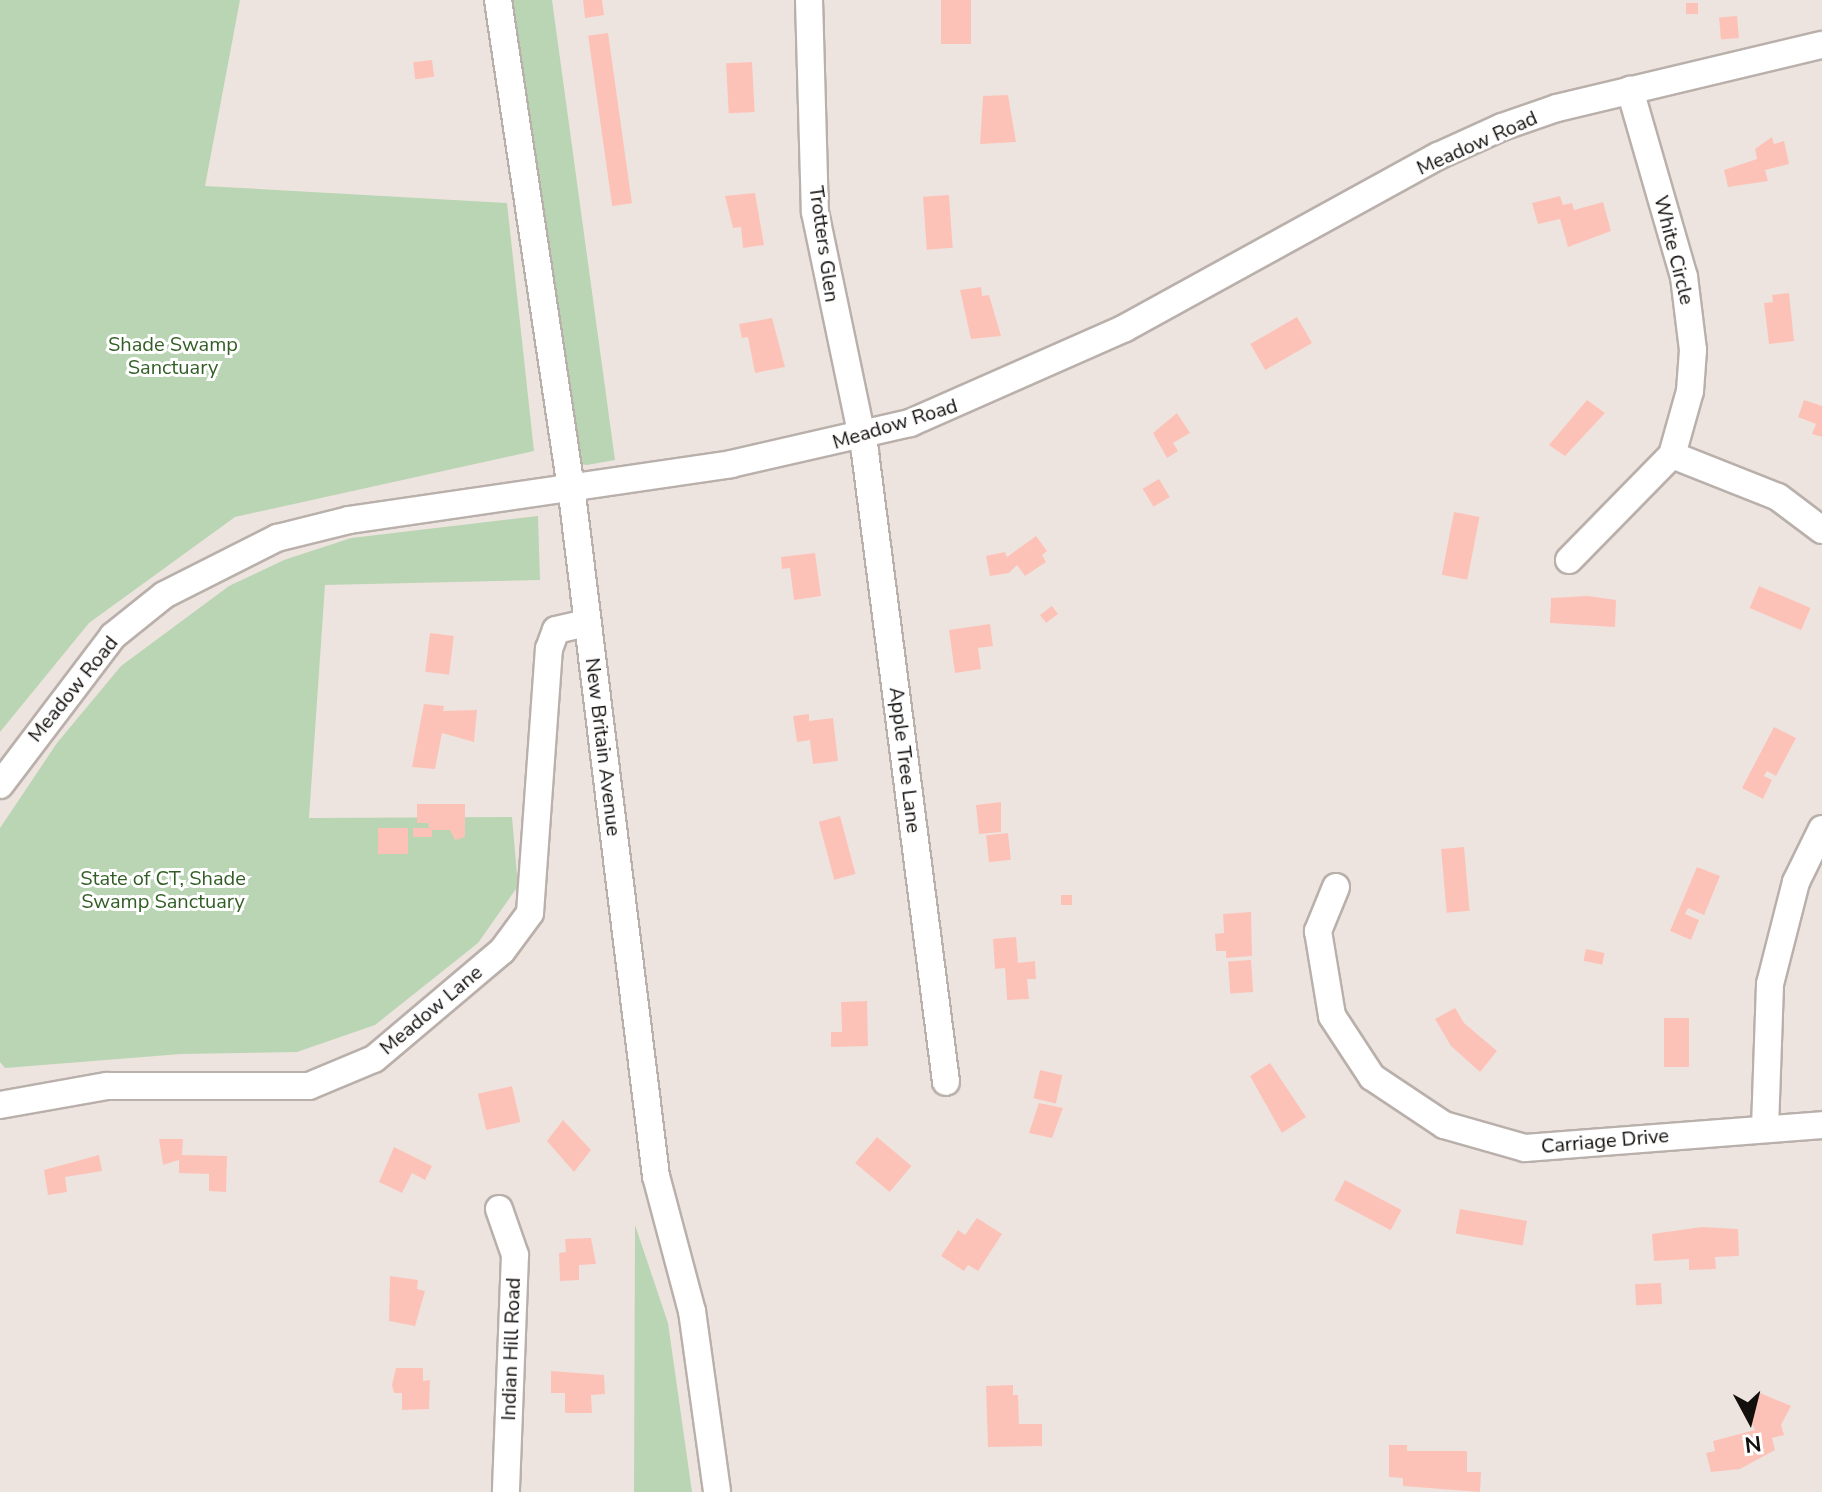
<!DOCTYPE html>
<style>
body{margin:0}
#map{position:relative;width:1822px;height:1492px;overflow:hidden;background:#eee4df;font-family:"Nunito Sans",sans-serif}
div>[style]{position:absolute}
.green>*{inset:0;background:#bad5b3}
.building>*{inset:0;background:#fdc2b7;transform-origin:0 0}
.roads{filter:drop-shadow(2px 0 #bab0ab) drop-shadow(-2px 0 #bab0ab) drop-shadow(0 2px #bab0ab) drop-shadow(0 -2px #bab0ab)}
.minor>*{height:26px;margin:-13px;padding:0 13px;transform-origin:13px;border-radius:13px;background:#fff}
span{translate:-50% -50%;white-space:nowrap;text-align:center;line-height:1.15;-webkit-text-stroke:6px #fff;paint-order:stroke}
.street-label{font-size:20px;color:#120f0d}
.park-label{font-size:20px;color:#325e25}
.north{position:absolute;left:1710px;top:1380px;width:80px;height:80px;-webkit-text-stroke:6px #fff;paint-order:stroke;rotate:173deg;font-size:22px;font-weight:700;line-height:32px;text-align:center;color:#120f0d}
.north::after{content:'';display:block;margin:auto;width:28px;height:36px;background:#120f0d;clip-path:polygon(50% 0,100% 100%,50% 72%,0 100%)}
</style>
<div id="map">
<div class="green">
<div style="clip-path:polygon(0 0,240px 0,205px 186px,507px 203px,534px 451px,235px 517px,89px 623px,0 732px)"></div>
<div style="clip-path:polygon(512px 0,552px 0,615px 460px,587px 465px,581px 464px)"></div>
<div style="clip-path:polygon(538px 516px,540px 580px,325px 585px,309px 818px,512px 817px,518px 886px,478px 943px,375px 1025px,297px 1052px,181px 1054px,5px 1068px,0 1062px,0 828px,57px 743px,121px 666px,229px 586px,284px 560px,351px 538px)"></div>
<div style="clip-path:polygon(635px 1225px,668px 1323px,692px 1492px,634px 1492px)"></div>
</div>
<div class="building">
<div style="clip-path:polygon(583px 0,602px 0,604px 15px,585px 18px)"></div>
<div style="left:941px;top:0;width:30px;height:44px"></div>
<div style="left:1686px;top:3px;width:12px;height:11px"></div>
<div style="left:1737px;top:16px;width:22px;height:18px;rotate:85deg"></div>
<div style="left:608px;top:33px;width:172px;height:20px;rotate:82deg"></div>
<div style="left:432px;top:60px;width:17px;height:19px;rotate:83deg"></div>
<div style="left:752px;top:62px;width:50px;height:26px;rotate:87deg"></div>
<div style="clip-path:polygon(1008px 95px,1016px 142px,980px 144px,983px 96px)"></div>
<div style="clip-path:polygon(1772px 137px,1774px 144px,1784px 141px,1789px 164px,1765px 170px,1768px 181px,1728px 187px,1724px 170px,1757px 159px,1755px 149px)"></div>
<div style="clip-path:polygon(755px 193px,764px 245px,743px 248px,741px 227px,733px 228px,725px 196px)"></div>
<div style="left:949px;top:195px;width:53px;height:26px;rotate:86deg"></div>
<div style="clip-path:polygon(1560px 196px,1563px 205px,1572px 203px,1574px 210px,1603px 202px,1611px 231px,1568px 247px,1560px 219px,1538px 224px,1532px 203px)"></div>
<div style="clip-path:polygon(981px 287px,982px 296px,989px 295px,1001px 336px,971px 339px,960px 290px)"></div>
<div style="clip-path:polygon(1789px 293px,1794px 341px,1769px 344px,1764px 303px,1773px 302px,1772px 295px)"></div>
<div style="left:1297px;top:317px;width:30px;height:54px;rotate:60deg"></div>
<div style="clip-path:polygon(772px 318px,785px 367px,755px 373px,748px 337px,742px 338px,739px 324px)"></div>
<div style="clip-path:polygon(1587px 400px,1605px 413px,1565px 456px,1549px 445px)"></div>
<div style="clip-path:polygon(1804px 400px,1822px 406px,1822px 437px,1812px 434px,1816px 424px,1798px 417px)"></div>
<div style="clip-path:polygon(1177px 413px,1190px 433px,1173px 443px,1178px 451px,1167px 458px,1153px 433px)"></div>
<div style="left:1159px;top:479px;width:21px;height:19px;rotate:59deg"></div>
<div style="left:1454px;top:512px;width:26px;height:64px;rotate:11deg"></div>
<div style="clip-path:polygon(1036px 536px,1047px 551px,1042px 555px,1046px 562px,1025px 576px,1017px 565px,1009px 573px,990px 576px,986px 556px,1005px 552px,1007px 557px)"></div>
<div style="clip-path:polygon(815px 553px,821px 596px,794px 600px,790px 568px,782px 569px,781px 557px)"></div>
<div style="left:1759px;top:586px;width:56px;height:24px;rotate:23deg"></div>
<div style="clip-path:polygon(1588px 596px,1616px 600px,1615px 627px,1550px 623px,1551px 598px)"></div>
<div style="left:1052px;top:606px;width:10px;height:15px;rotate:53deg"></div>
<div style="clip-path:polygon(990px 624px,993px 646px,978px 648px,981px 669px,955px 673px,949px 630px)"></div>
<div style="left:430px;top:633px;width:24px;height:39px;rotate:7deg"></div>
<div style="clip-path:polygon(424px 704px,444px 706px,443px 711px,477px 710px,474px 742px,442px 733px,435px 769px,412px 767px)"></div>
<div style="clip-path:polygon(809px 714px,809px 721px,833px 718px,838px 761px,813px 764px,810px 740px,797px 742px,793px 716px)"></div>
<div style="clip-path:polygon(1774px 727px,1796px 738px,1776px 776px,1767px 771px,1764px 776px,1772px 780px,1763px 799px,1742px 788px)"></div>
<div style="clip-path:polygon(1001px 802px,1001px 832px,979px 834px,976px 805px)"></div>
<div style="clip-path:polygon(417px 804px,465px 804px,465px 837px,455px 840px,450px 830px,432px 830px,432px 837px,413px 837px,413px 828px,429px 828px,428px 823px,417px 823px)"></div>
<div style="left:840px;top:816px;width:60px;height:22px;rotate:75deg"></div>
<div style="left:378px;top:828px;width:30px;height:26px"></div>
<div style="left:1008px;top:833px;width:27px;height:22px;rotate:84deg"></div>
<div style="left:1464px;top:847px;width:64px;height:23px;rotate:85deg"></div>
<div style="clip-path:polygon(1697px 867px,1720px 876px,1704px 915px,1688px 908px,1685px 914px,1699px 920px,1691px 940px,1670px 931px)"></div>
<div style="left:1061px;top:895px;width:11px;height:10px"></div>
<div style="clip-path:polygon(1251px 912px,1252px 956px,1226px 958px,1226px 951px,1216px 951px,1215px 934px,1224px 933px,1223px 914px)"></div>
<div style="clip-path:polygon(1016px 937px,1018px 963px,1035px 961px,1036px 979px,1027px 979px,1029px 999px,1007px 1000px,1005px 968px,995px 969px,993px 939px)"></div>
<div style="left:1586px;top:949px;width:19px;height:12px;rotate:12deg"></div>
<div style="left:1251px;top:960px;width:32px;height:23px;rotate:86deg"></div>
<div style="clip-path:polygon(867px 1001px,868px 1046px,831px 1047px,831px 1032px,842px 1032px,841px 1002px)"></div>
<div style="clip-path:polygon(1455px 1008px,1464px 1023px,1497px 1051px,1480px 1072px,1451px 1046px,1435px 1019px)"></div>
<div style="left:1664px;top:1018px;width:25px;height:49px"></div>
<div style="clip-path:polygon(1270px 1063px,1306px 1117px,1282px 1133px,1250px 1076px)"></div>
<div style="left:1040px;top:1070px;width:23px;height:29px;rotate:13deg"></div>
<div style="left:512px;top:1086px;width:37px;height:35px;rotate:77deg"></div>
<div style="clip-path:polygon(1039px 1103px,1063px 1108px,1052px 1138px,1029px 1133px)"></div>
<div style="clip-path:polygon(563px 1120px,591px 1150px,574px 1172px,547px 1141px)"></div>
<div style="left:877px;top:1137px;width:45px;height:34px;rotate:40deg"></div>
<div style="clip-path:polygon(159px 1139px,183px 1139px,182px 1155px,227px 1156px,226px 1192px,209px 1191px,209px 1174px,179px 1173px,179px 1160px,163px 1165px)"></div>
<div style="clip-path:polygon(394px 1147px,432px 1166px,425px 1180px,412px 1173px,402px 1193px,379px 1182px)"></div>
<div style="clip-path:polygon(99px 1155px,102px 1171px,65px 1177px,67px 1192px,48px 1195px,44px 1170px)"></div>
<div style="left:1345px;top:1180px;width:64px;height:23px;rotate:28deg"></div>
<div style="left:1460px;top:1209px;width:68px;height:25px;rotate:10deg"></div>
<div style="clip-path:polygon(977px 1218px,1002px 1234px,978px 1271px,968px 1265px,964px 1271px,941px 1256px,958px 1230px,965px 1235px)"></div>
<div style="clip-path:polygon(1702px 1227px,1738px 1229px,1739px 1256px,1715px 1257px,1716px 1269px,1689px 1270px,1689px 1259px,1654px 1261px,1652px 1234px)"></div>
<div style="clip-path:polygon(591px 1238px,596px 1264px,579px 1265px,579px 1280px,560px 1281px,559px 1253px,566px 1252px,565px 1239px)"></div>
<div style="clip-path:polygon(390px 1276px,418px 1280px,417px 1289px,425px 1291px,415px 1326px,389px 1321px)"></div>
<div style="left:1661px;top:1283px;width:21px;height:26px;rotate:87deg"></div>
<div style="clip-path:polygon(396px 1368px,423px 1368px,423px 1381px,430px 1380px,429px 1409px,402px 1410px,402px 1393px,394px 1393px,392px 1385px)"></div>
<div style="clip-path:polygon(551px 1371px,604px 1375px,605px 1394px,591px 1395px,592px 1413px,565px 1413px,565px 1393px,551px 1393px)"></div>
<div style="clip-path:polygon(1013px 1385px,1013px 1395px,1018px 1395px,1019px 1424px,1042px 1424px,1042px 1446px,988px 1447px,986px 1386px)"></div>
<div style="clip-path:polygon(1760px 1393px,1791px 1406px,1781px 1425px,1784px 1435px,1772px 1438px,1775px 1450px,1740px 1469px,1711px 1472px,1706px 1453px,1715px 1451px,1713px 1441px,1755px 1430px,1748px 1416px)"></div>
<div style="clip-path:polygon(1389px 1445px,1407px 1445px,1407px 1451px,1467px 1451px,1467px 1472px,1481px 1472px,1480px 1492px,1403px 1486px,1403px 1478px,1389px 1477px)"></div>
</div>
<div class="roads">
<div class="minor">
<div style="left:498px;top:0;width:491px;rotate:81.5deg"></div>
<div style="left:571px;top:486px;width:695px;rotate:82.98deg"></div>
<div style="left:656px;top:1176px;width:140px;rotate:75.1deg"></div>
<div style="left:692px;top:1311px;width:183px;rotate:82.1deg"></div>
<div style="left:809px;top:0;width:212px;rotate:88.4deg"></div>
<div style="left:815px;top:212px;width:245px;rotate:78.2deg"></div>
<div style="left:865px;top:452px;width:635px;rotate:82.67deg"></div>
<div style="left:1672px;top:455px;width:114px;rotate:21.6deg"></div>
<div style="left:1778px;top:497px;width:55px;rotate:36.9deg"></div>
<div style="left:1569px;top:560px;width:147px;rotate:-45.6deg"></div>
<div style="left:1672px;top:455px;width:66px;rotate:-74.3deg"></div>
<div style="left:1690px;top:391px;width:41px;rotate:-85.8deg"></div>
<div style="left:1693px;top:350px;width:74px;rotate:-97deg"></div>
<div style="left:1684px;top:277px;width:195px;rotate:-106.1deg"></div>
<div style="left:0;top:785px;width:187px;rotate:-52.8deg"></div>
<div style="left:113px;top:636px;width:65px;rotate:-38.8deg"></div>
<div style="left:164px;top:595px;width:127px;rotate:-26.8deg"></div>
<div style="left:277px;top:538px;width:74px;rotate:-14deg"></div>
<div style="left:349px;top:520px;width:386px;rotate:-8.3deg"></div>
<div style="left:731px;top:464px;width:184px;rotate:-12.9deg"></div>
<div style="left:910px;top:423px;width:235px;rotate:-23.8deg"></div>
<div style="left:1125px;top:328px;width:357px;rotate:-28.8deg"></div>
<div style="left:1438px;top:156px;width:70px;rotate:-24.4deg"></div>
<div style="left:1502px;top:127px;width:58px;rotate:-19.1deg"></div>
<div style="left:1557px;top:108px;width:272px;rotate:-13.4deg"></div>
<div style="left:1336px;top:887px;width:48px;rotate:112.2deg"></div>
<div style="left:1318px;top:931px;width:86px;rotate:80.6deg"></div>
<div style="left:1332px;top:1016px;width:73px;rotate:56.7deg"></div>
<div style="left:1372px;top:1077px;width:87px;rotate:33.7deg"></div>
<div style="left:1444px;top:1125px;width:84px;rotate:15.9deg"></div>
<div style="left:1525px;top:1148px;width:298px;rotate:-4.4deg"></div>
<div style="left:0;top:1105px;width:109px;rotate:-10.1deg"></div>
<div style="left:107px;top:1086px;width:202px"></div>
<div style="left:309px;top:1086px;width:70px;rotate:-22.6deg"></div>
<div style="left:374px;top:1059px;width:167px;rotate:-40.2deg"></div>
<div style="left:502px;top:951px;width:47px;rotate:-53.6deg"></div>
<div style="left:530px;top:913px;width:265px;rotate:-85.9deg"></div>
<div style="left:549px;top:649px;width:20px;rotate:-70deg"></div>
<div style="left:556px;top:630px;width:32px;rotate:-13deg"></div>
<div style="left:1765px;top:1128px;width:144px;rotate:-88deg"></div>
<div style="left:1770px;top:984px;width:105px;rotate:-75.7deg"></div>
<div style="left:1796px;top:882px;width:59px;rotate:-63.9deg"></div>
<div style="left:499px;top:1209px;width:49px;rotate:70.8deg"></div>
<div style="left:515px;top:1255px;width:237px;rotate:92.2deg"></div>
</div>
</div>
<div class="street-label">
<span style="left:1477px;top:143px;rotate:-24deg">Meadow Road</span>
<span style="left:824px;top:244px;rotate:82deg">Trotters Glen</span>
<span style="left:1674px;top:250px;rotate:76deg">White Circle</span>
<span style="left:895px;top:424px;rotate:-17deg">Meadow Road</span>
<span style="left:73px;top:689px;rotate:-51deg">Meadow Road</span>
<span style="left:603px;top:747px;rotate:83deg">New Britain Avenue</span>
<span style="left:905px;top:760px;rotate:83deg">Apple Tree Lane</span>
<span style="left:431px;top:1010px;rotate:-40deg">Meadow Lane</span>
<span style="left:1605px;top:1141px;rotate:-5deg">Carriage Drive</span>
<span style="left:511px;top:1349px;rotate:-88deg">Indian Hill Road</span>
</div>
<div class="park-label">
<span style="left:173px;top:356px">Shade Swamp<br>Sanctuary</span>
<span style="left:163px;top:890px">State of CT, Shade<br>Swamp Sanctuary</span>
</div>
<div class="north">N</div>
</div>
